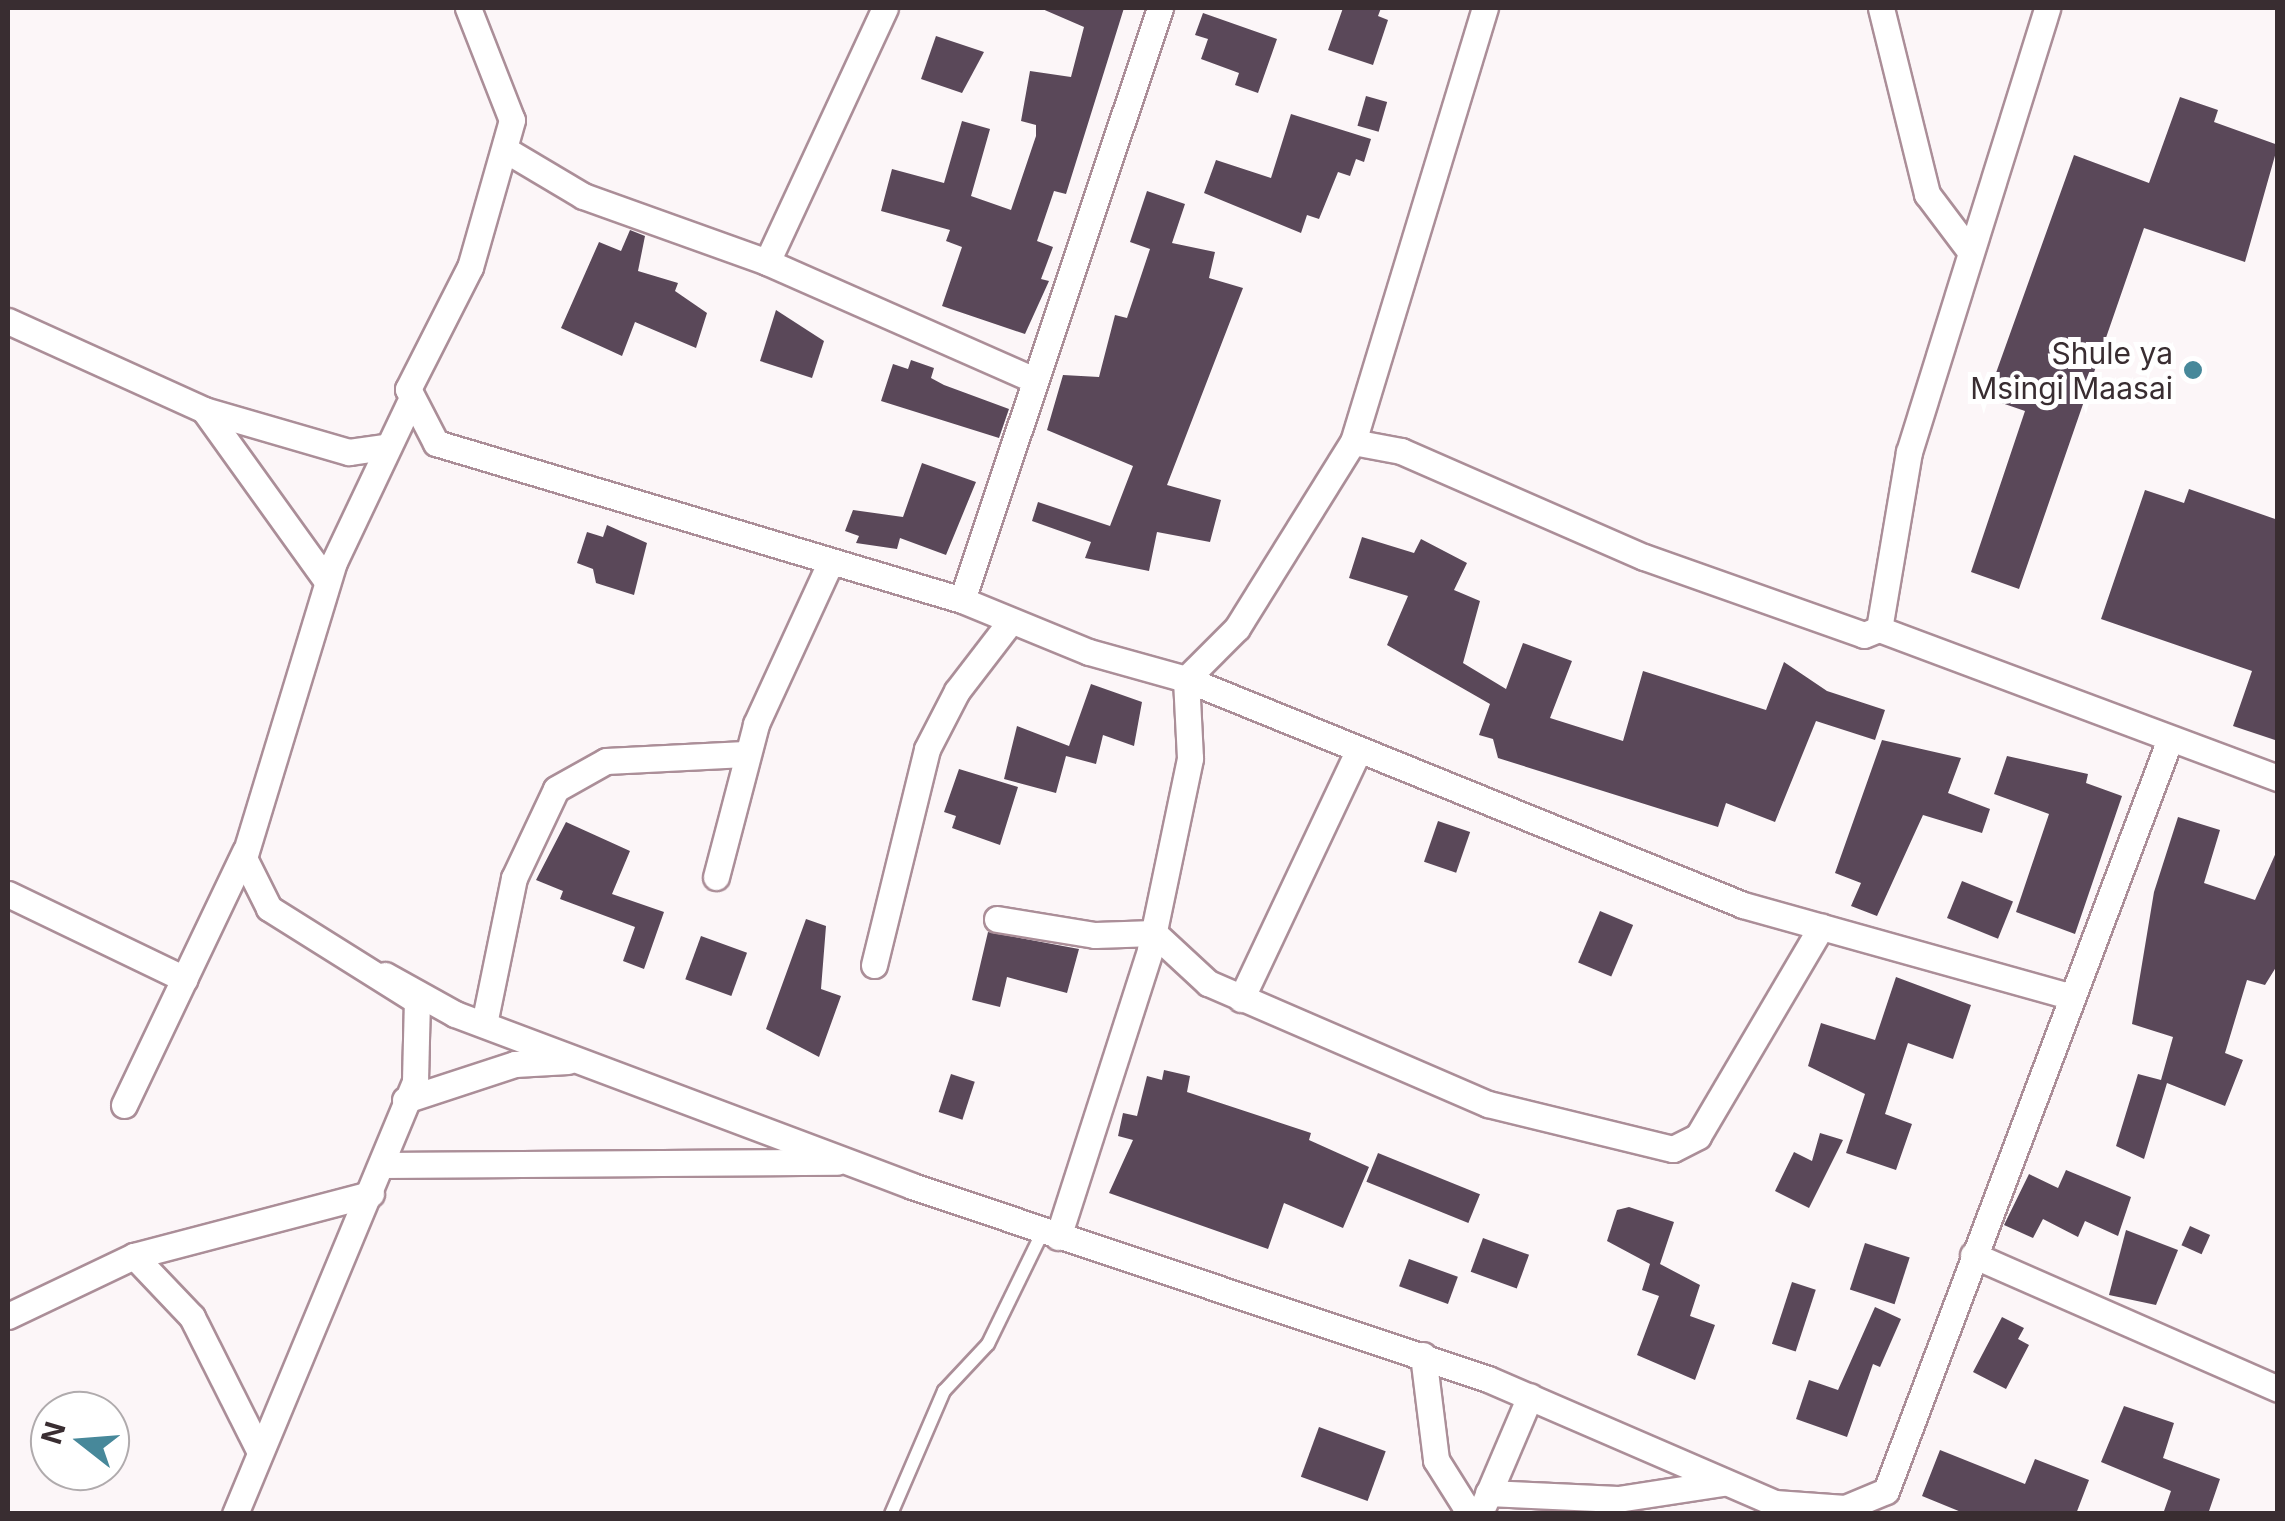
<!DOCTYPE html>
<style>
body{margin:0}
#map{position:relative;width:2285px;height:1521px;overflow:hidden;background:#fcf6f8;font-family:Inter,sans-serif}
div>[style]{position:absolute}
.building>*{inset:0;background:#5a4859;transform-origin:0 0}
.roads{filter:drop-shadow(2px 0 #ab8e98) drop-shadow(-2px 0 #ab8e98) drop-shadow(0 2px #ab8e98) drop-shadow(0 -2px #ab8e98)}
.service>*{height:12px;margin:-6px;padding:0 6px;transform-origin:6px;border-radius:6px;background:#fff}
.minor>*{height:25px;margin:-12.5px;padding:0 12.5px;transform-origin:12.5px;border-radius:12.5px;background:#fff}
.dots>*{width:28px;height:28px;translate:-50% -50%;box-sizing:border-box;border:5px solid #fff;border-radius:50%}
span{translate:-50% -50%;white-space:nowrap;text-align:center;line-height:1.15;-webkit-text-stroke:10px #fff;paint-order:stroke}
.poi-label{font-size:30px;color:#392d31}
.right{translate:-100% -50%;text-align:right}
.frame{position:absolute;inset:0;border:10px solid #392d31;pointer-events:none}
.north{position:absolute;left:30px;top:1391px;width:100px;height:100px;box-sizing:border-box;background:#fff;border:2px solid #b0abad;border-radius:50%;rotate:287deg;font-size:28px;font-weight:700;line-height:40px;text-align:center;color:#392d31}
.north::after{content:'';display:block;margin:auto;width:35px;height:45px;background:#47889a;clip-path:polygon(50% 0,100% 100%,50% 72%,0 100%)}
</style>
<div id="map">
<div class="building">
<div style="clip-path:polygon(1040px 8px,1124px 8px,1066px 194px,1054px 191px,1037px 241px,1053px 247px,1041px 279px,1049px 281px,1025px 334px,942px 306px,962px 247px,946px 241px,950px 230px,881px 211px,892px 169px,944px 183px,962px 121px,990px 129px,971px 196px,1011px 210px,1036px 136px,1036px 125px,1021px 121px,1030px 71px,1071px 77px,1084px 27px)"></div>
<div style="clip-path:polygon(1343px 8px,1381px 8px,1378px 16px,1388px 20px,1373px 65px,1328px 50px)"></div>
<div style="clip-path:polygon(1203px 13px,1277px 39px,1258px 93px,1235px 85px,1239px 73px,1201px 59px,1208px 39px,1195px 35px)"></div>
<div style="clip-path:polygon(936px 36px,984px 52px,962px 93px,921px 79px)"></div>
<div style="left:1366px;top:96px;width:22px;height:31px;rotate:16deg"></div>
<div style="clip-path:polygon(2180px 97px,2218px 110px,2214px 122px,2278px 145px,2245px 262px,2144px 228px,2019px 589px,1971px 572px,2025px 411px,1987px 398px,2074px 155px,2149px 183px)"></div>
<div style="clip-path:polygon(1291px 114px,1371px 139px,1364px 162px,1356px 159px,1350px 176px,1338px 172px,1319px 219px,1307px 215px,1301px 233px,1204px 193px,1216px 160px,1271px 178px)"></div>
<div style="clip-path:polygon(1147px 191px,1185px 204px,1172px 243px,1215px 252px,1209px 278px,1243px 288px,1167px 485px,1221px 500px,1210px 542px,1157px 532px,1149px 571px,1085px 558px,1091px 542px,1032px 521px,1038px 502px,1110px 526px,1133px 466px,1047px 430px,1063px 375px,1099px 377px,1115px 315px,1127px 318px,1150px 249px,1130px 242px)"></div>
<div style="clip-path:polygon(630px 230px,645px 236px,638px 271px,678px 283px,675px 291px,707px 313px,696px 348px,635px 322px,622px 356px,561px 328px,599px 242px,621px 251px)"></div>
<div style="clip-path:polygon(776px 310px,824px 341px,812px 378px,760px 361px)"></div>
<div style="clip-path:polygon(911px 360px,934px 368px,931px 378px,944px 385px,1009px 409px,999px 438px,881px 401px,893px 364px,908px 369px)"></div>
<div style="clip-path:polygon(922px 463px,976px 482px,946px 555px,900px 538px,897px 549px,856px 543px,859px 536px,845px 531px,853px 510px,903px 517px)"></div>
<div style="clip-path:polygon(2189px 489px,2278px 520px,2278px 741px,2233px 726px,2252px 671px,2101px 619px,2145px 490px,2184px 503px)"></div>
<div style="clip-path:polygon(607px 525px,647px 543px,634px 595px,596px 583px,593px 569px,577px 563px,587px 532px,603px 537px)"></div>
<div style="clip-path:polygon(1362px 537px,1414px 553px,1421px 539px,1467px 563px,1454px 590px,1480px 601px,1463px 663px,1506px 689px,1523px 643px,1572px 661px,1550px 718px,1623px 741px,1643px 671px,1766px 710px,1784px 662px,1827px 691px,1885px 710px,1875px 740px,1816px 721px,1775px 822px,1726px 803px,1718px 827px,1498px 758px,1493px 739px,1479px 735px,1490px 704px,1387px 645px,1408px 596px,1349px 578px)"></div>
<div style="clip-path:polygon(1091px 684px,1142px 702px,1134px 746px,1103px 735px,1096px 764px,1066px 756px,1056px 793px,1004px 779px,1017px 726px,1069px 746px)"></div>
<div style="clip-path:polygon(1882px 740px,1961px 758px,1948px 793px,1990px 809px,1982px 833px,1923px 815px,1877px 916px,1851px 906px,1861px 883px,1835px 873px)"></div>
<div style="clip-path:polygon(2007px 756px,2088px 774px,2086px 783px,2122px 796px,2075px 934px,2016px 912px,2049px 814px,1994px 794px)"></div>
<div style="clip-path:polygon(959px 769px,1018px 787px,1000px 845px,952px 828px,956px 816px,944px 812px)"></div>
<div style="clip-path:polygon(2178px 817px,2220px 830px,2204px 883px,2255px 900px,2278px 848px,2278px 964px,2265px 985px,2247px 980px,2225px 1053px,2243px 1060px,2225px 1106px,2167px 1083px,2144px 1159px,2116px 1146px,2138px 1074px,2161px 1080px,2173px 1037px,2132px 1024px,2154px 892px)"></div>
<div style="left:1438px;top:821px;width:34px;height:43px;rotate:19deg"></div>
<div style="clip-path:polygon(566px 822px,630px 851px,612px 894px,664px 912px,644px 969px,623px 961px,635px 927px,560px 899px,563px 891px,536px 880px)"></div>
<div style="left:1962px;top:881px;width:55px;height:40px;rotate:22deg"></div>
<div style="left:1600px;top:911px;width:36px;height:56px;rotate:23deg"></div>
<div style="clip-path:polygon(806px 919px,826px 926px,821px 989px,841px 996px,819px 1057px,766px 1029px)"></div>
<div style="clip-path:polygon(988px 932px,1079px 949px,1067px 993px,1007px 977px,1000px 1007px,972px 1000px)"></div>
<div style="left:701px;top:936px;width:49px;height:46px;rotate:20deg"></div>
<div style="clip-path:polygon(1896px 977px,1971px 1005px,1953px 1059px,1908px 1043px,1885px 1114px,1912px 1124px,1896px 1170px,1846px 1153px,1865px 1094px,1808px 1066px,1821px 1023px,1875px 1040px)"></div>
<div style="clip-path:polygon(1164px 1070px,1190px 1076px,1187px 1092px,1311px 1133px,1309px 1140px,1369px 1167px,1343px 1228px,1284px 1203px,1268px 1249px,1109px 1193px,1133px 1140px,1118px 1136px,1123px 1113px,1137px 1116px,1147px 1076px,1162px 1080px)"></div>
<div style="left:951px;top:1074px;width:25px;height:40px;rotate:18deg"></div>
<div style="clip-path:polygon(1820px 1133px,1843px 1140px,1809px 1208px,1775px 1191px,1794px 1152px,1812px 1161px)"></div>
<div style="left:1378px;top:1153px;width:110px;height:31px;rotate:22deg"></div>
<div style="clip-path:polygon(2066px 1170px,2131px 1197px,2118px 1236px,2085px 1221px,2078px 1237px,2043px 1219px,2033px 1238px,2004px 1225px,2029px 1174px,2058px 1188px)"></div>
<div style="clip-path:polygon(1629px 1207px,1674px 1222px,1660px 1264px,1700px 1285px,1690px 1316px,1715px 1325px,1695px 1380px,1637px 1355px,1659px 1296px,1642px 1290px,1650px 1264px,1607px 1241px,1617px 1210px)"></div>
<div style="left:2190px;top:1226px;width:22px;height:21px;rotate:24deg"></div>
<div style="clip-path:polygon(2126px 1230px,2178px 1250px,2156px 1305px,2109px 1295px)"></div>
<div style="left:1483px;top:1238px;width:49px;height:36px;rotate:20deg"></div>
<div style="left:1865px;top:1243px;width:47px;height:49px;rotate:18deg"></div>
<div style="left:1409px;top:1259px;width:52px;height:29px;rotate:20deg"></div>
<div style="left:1792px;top:1282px;width:25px;height:65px;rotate:18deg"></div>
<div style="clip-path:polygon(1875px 1307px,1901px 1319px,1880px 1367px,1873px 1364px,1847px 1437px,1796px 1419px,1809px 1380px,1838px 1390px)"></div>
<div style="clip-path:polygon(2002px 1317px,2024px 1328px,2018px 1339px,2029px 1345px,2006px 1389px,1973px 1372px)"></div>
<div style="clip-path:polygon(2124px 1406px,2174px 1423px,2163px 1458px,2220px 1479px,2208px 1514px,2163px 1514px,2171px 1491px,2101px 1462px)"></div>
<div style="left:1319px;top:1427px;width:71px;height:53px;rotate:20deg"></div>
<div style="clip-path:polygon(1940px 1450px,2025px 1484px,2035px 1459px,2089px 1480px,2076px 1514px,1966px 1514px,1922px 1496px)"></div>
</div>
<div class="roads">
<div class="service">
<div style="left:891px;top:1514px;width:134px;rotate:-66.7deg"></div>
<div style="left:944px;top:1391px;width:64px;rotate:-46.9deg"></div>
<div style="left:988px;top:1344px;width:126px;rotate:-64deg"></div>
</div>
<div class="minor">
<div style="left:468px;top:8px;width:120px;rotate:68.6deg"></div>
<div style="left:512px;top:120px;width:153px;rotate:105.9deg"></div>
<div style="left:470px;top:267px;width:137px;rotate:116.9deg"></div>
<div style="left:408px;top:389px;width:61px;rotate:62.6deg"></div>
<div style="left:436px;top:443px;width:549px;rotate:16.62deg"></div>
<div style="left:962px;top:600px;width:137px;rotate:22.3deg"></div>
<div style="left:1089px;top:652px;width:101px;rotate:15.6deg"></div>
<div style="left:1186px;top:679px;width:601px;rotate:22.08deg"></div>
<div style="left:1743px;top:905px;width:339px;rotate:15.6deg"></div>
<div style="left:1881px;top:8px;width:192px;rotate:76.1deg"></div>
<div style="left:1927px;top:194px;width:71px;rotate:53deg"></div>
<div style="left:509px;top:152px;width:86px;rotate:30.7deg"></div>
<div style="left:583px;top:196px;width:195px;rotate:19.7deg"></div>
<div style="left:767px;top:262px;width:290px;rotate:23.8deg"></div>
<div style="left:767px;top:262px;width:280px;rotate:-65.1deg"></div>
<div style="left:8px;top:321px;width:215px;rotate:24.4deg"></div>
<div style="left:204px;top:410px;width:151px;rotate:16.2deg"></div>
<div style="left:349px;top:452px;width:36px;rotate:-8deg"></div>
<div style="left:204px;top:410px;width:211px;rotate:54.3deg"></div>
<div style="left:1353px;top:442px;width:49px;rotate:10.6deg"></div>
<div style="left:1401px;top:451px;width:265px;rotate:23.6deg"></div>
<div style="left:1644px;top:557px;width:233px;rotate:19.5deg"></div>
<div style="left:1864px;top:635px;width:16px;rotate:-22deg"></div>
<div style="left:1879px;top:629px;width:426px;rotate:20.5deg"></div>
<div style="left:962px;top:600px;width:624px;rotate:-71.51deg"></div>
<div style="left:1879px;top:629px;width:180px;rotate:-80.4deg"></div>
<div style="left:1909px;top:452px;width:465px;rotate:-72.7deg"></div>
<div style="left:1186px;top:679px;width:72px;rotate:-45deg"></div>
<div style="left:1237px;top:628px;width:219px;rotate:-58.1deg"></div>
<div style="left:1353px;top:442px;width:454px;rotate:-73.1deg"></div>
<div style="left:716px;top:877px;width:158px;rotate:-75.3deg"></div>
<div style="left:756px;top:724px;width:175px;rotate:-65.3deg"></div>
<div style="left:8px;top:894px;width:196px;rotate:25.7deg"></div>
<div style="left:997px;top:919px;width:99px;rotate:9.3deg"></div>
<div style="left:1095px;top:935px;width:59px;rotate:-1.9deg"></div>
<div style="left:1154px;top:933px;width:74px;rotate:42.8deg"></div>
<div style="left:1208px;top:983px;width:305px;rotate:23.4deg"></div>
<div style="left:1488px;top:1104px;width:190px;rotate:13.7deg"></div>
<div style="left:1673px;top:1149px;width:28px;rotate:-27deg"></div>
<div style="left:1698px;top:1136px;width:243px;rotate:-59.5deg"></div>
<div style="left:874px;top:965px;width:222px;rotate:-76.2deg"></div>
<div style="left:927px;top:749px;width:65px;rotate:-62.7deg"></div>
<div style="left:957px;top:691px;width:87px;rotate:-52.5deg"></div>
<div style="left:385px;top:975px;width:80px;rotate:29.1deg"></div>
<div style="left:455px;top:1014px;width:488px;rotate:20.6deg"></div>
<div style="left:912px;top:1186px;width:607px;rotate:18.52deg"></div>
<div style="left:1488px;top:1379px;width:313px;rotate:23.4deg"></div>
<div style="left:1775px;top:1503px;width:70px;rotate:4.1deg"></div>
<div style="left:1845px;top:1508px;width:44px;rotate:-22.5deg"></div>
<div style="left:1886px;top:1491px;width:804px;rotate:-69.31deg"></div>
<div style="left:1241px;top:999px;width:271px;rotate:-64.7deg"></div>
<div style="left:484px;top:1024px;width:149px;rotate:-78.4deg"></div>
<div style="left:514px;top:878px;width:98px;rotate:-64.7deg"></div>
<div style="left:556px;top:789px;width:57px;rotate:-29.2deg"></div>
<div style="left:606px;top:761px;width:139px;rotate:-2.9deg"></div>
<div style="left:405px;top:1100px;width:116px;rotate:-18.1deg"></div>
<div style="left:515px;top:1064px;width:53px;rotate:-3.2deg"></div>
<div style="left:124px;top:1105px;width:281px;rotate:-64.5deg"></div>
<div style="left:382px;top:1165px;width:455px;rotate:-0.4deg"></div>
<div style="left:1058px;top:1237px;width:301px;rotate:-72.2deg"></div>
<div style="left:1150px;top:950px;width:196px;rotate:-78.2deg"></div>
<div style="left:1190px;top:758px;width:79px;rotate:-92.9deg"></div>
<div style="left:1973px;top:1255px;width:333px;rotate:23.7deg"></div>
<div style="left:134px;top:1256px;width:84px;rotate:46.4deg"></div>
<div style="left:192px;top:1317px;width:147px;rotate:63.3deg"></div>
<div style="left:8px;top:1316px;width:140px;rotate:-25.5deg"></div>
<div style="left:134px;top:1256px;width:245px;rotate:-14.7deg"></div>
<div style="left:1423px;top:1355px;width:106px;rotate:82.9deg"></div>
<div style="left:1436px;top:1460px;width:64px;rotate:57.8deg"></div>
<div style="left:1488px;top:1493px;width:130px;rotate:2.6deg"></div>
<div style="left:1618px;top:1499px;width:106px;rotate:-8.7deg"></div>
<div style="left:1484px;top:1504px;width:117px;rotate:-66.9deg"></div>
<div style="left:235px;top:1514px;width:469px;rotate:-67.4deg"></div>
<div style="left:415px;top:1081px;width:80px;rotate:-88.6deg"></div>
<div style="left:417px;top:1001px;width:175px;rotate:-147.9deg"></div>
<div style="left:269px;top:908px;width:56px;rotate:-116.6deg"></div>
<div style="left:244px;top:858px;width:309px;rotate:-73.1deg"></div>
<div style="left:334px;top:562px;width:175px;rotate:-64.6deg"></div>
</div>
</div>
<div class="dots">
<div style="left:2193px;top:370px;background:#47889a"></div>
</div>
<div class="poi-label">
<span class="right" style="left:2173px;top:370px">Shule ya<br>Msingi Maasai</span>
</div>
<div class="frame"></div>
<div class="north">N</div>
</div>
